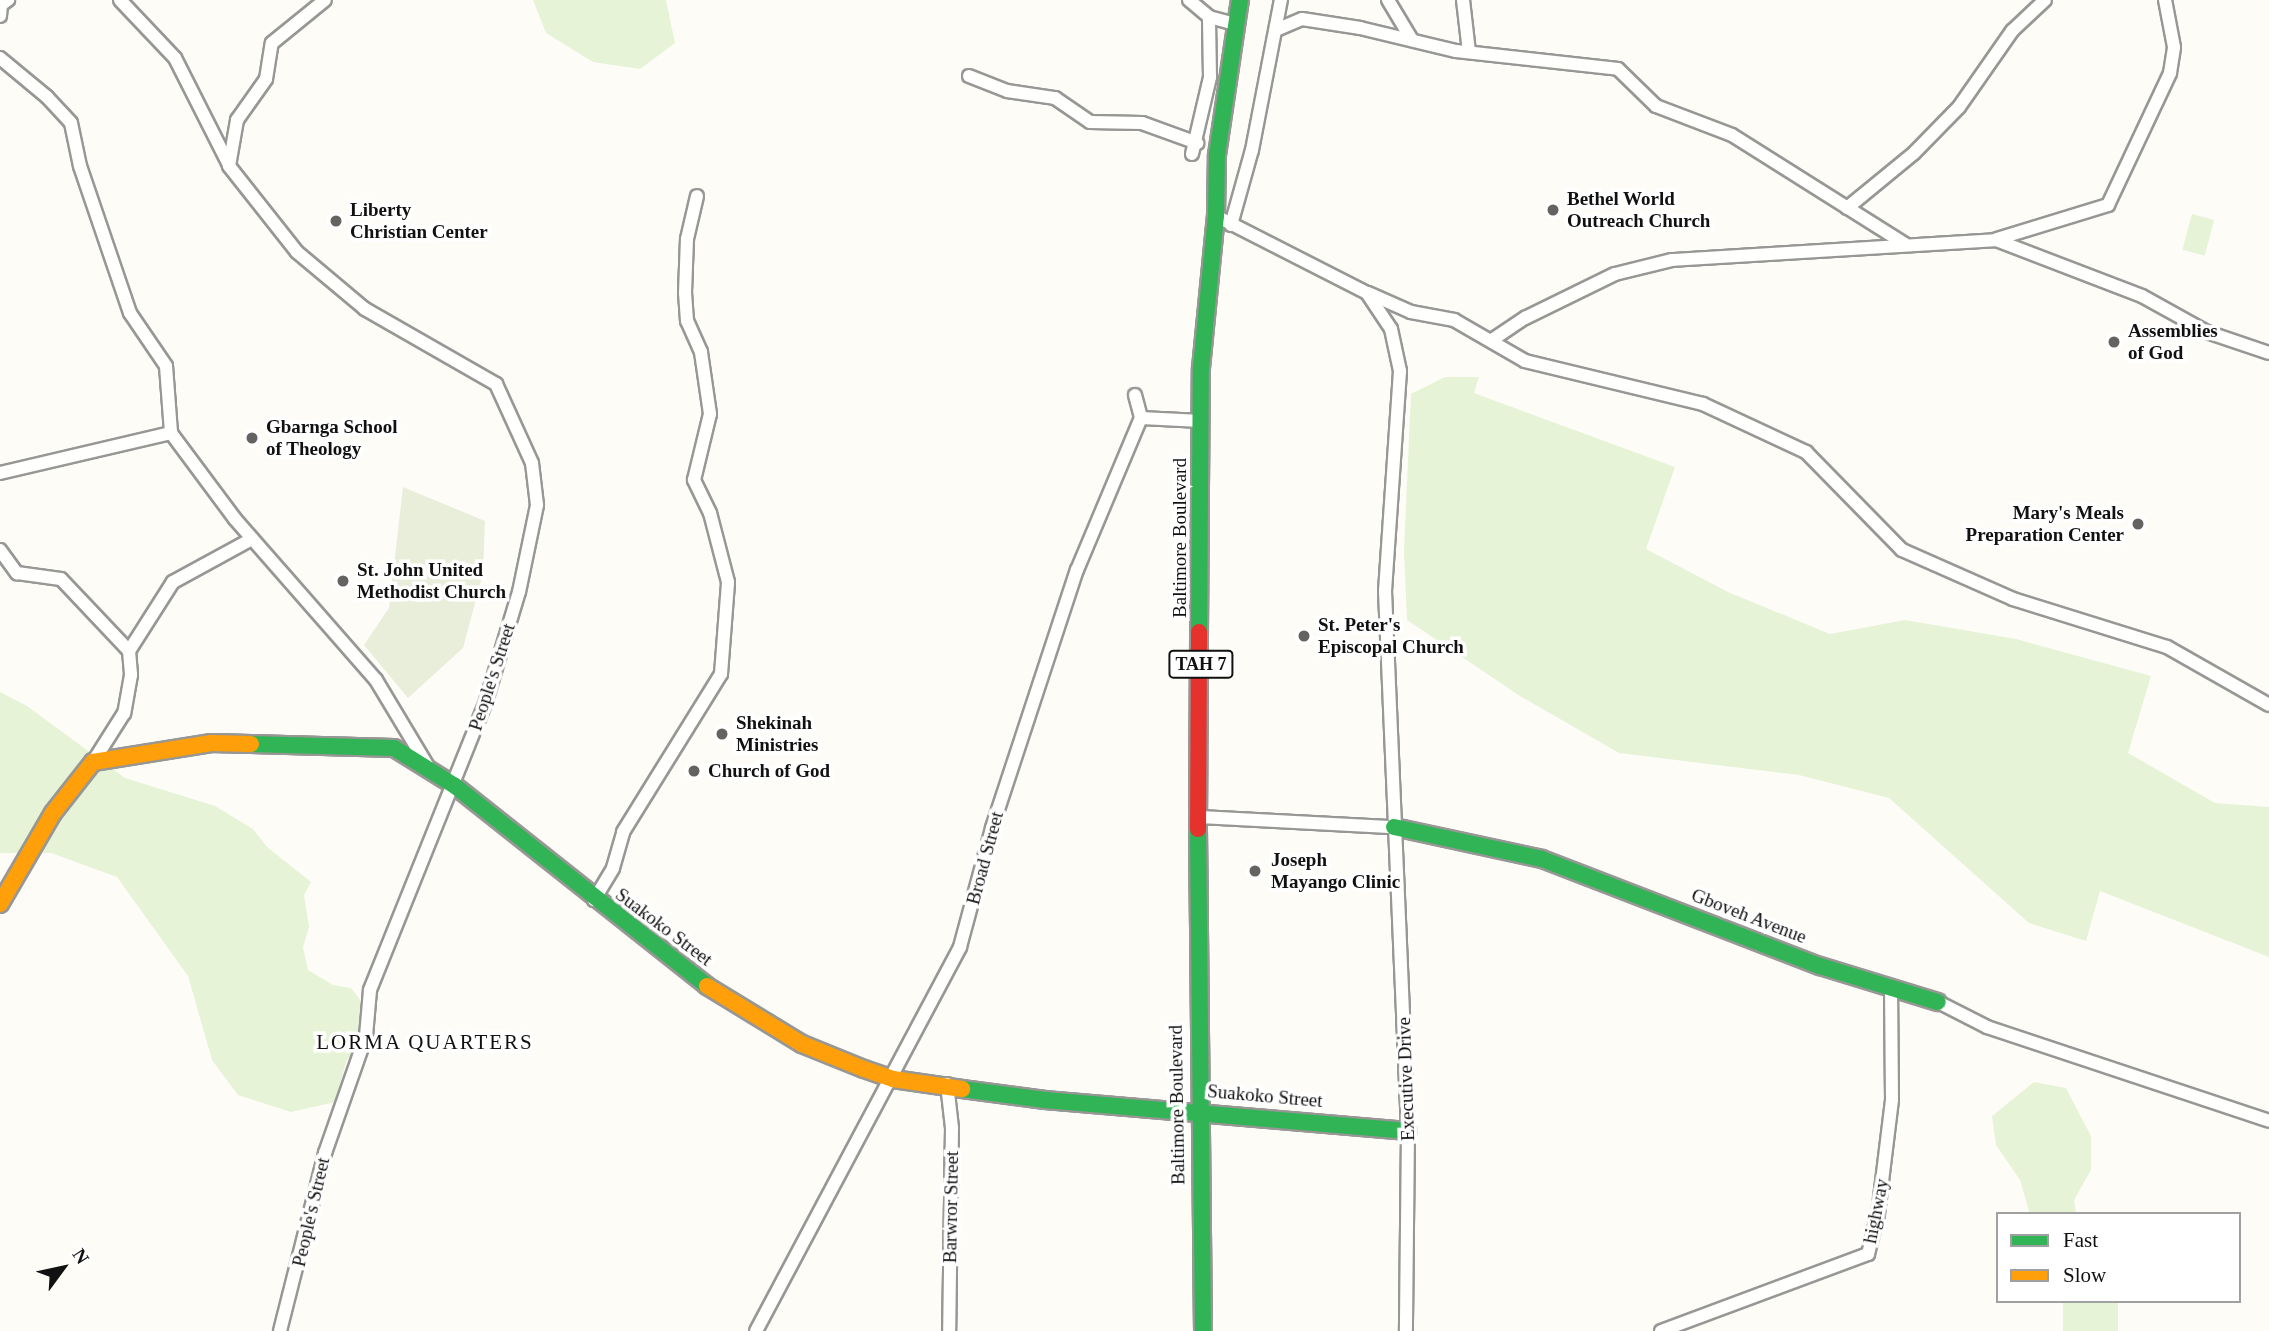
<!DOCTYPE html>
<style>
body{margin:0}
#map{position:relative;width:2269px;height:1331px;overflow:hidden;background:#fdfcf7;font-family:Georgia,serif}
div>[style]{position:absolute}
.green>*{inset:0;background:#e7f3d7;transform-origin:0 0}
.cemetery>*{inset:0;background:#e9eedb}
.roads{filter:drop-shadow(2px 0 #979795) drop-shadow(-2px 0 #979795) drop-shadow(0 2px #979795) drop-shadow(0 -2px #979795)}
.street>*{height:12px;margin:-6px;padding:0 6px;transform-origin:6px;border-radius:6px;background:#fffffe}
.fast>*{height:16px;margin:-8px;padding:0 8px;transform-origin:8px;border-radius:8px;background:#30b455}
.slow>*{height:16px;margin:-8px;padding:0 8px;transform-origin:8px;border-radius:8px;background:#ff9f0a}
.jam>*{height:16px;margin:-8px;padding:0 8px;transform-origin:8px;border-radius:8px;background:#e5322d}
.dots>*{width:19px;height:19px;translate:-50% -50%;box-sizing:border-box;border:4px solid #fff;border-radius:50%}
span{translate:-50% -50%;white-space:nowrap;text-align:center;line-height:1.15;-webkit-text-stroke:7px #fff;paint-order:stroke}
.shield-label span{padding:2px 5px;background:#fff;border:2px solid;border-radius:5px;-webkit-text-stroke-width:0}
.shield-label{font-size:18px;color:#111;font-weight:700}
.poi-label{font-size:19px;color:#111;font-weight:700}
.left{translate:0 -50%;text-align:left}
.right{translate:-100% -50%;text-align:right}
.street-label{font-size:19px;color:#111}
.neighbourhood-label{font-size:21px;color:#111;letter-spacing:2px}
.legend{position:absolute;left:1996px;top:1212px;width:245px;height:91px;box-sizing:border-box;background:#fff;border:2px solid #a0a0a0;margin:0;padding:9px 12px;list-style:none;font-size:21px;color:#111}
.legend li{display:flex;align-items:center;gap:14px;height:35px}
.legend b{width:35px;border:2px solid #a0a0a0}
.north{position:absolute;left:28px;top:1233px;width:70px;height:70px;-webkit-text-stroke:5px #fff;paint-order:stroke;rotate:57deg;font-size:19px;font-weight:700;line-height:28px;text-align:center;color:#111}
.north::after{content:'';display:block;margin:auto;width:24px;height:32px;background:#111;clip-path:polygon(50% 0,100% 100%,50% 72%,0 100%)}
</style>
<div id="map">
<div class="green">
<div style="clip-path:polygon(533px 0,666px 0,675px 43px,640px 69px,593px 62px,546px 33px)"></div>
<div style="left:2192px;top:214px;width:23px;height:37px;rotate:15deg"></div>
<div style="clip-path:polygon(1445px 377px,1479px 377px,1474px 393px,1675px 467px,1646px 549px,1728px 592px,1830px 634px,1905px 620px,2016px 639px,2151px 676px,2128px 753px,2215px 803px,2269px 807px,2269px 957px,2100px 891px,2086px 941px,2029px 923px,1889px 798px,1799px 775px,1619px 753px,1520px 696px,1407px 620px,1404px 550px,1411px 394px)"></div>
<div style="clip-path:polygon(0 692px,27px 706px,125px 778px,215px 806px,253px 829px,267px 847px,311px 882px,304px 895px,309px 927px,303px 947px,308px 970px,333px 985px,351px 988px,363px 1004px,364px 1036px,346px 1062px,335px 1102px,291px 1112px,238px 1095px,212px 1060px,188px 976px,117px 877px,51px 853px,0 853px)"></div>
<div style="clip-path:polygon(2034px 1082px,2066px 1088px,2091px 1136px,2091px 1170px,2074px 1200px,2076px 1214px,2030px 1214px,2020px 1180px,1996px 1145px,1992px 1116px)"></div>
<div style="left:2063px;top:1301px;width:55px;height:30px"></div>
</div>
<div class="cemetery">
<div style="clip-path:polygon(403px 487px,485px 521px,483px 573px,463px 648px,408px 698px,364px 645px,389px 608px)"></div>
</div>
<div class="roads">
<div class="street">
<div style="left:120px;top:0;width:80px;rotate:46.5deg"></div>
<div style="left:175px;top:58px;width:120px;rotate:63.2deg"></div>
<div style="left:1189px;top:0;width:26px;rotate:40deg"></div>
<div style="left:1209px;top:17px;width:28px;rotate:15deg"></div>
<div style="left:1388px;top:0;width:47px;rotate:59deg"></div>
<div style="left:1463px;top:0;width:52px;rotate:83.4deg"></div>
<div style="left:0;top:16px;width:11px;rotate:-85deg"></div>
<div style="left:1px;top:5px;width:9px;rotate:-36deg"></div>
<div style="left:1276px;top:30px;width:28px;rotate:-23deg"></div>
<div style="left:1302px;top:19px;width:59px;rotate:8.8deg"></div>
<div style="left:1360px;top:28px;width:99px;rotate:13.5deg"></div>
<div style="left:1456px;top:51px;width:163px;rotate:6.3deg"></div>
<div style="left:1618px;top:69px;width:53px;rotate:44.2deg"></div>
<div style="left:1656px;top:106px;width:81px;rotate:20.9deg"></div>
<div style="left:1732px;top:135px;width:204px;rotate:32.2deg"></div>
<div style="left:0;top:58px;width:61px;rotate:39.7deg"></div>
<div style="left:47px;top:97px;width:35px;rotate:47deg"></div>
<div style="left:71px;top:123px;width:44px;rotate:78.2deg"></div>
<div style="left:80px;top:166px;width:155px;rotate:71.2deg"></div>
<div style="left:130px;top:313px;width:64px;rotate:55.8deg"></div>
<div style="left:166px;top:366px;width:67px;rotate:85.7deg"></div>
<div style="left:171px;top:433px;width:107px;rotate:53.3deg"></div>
<div style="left:235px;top:519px;width:214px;rotate:48.8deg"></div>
<div style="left:376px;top:680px;width:99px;rotate:59deg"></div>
<div style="left:969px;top:76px;width:41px;rotate:21.5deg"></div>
<div style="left:1007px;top:91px;width:49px;rotate:8.3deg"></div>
<div style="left:1055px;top:98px;width:42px;rotate:34.4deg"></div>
<div style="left:1090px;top:122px;width:52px;rotate:1.1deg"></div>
<div style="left:1142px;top:123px;width:59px;rotate:20deg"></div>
<div style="left:1192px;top:154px;width:79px;rotate:-76.8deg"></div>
<div style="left:1210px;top:77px;width:60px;rotate:-91deg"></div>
<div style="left:1847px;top:208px;width:87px;rotate:-39.4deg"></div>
<div style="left:1914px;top:153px;width:64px;rotate:-45.6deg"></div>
<div style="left:1959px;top:107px;width:93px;rotate:-55.1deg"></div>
<div style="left:2012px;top:31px;width:45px;rotate:-43.2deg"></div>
<div style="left:1216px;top:216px;width:169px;rotate:27deg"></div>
<div style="left:1367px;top:293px;width:43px;rotate:56.3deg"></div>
<div style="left:1391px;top:329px;width:43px;rotate:77.9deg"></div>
<div style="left:1400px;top:371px;width:221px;rotate:93.9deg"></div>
<div style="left:1385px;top:591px;width:540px;rotate:87.56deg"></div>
<div style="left:1408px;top:1131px;width:200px;rotate:90.6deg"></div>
<div style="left:1231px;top:225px;width:78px;rotate:-74.4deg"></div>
<div style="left:1252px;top:150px;width:153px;rotate:-79.1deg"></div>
<div style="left:1997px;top:239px;width:116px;rotate:-17deg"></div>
<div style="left:2108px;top:205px;width:146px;rotate:-64.8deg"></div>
<div style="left:2170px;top:73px;width:26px;rotate:-81deg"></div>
<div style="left:2174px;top:47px;width:48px;rotate:-100.8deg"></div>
<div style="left:1368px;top:293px;width:47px;rotate:23.8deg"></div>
<div style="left:1411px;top:312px;width:44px;rotate:10.5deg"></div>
<div style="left:1454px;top:320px;width:82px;rotate:30deg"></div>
<div style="left:1525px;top:361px;width:183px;rotate:13.6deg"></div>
<div style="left:1703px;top:404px;width:114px;rotate:25deg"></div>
<div style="left:1806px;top:452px;width:137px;rotate:45.6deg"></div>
<div style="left:1902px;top:550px;width:121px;rotate:23.8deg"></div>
<div style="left:2013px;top:599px;width:161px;rotate:17.3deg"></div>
<div style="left:2167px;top:647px;width:117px;rotate:29.6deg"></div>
<div style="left:1492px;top:340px;width:40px;rotate:-34deg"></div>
<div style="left:1525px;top:318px;width:100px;rotate:-26.1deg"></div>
<div style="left:1615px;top:274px;width:59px;rotate:-13.8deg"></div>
<div style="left:1672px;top:260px;width:325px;rotate:-3.5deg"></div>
<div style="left:1996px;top:240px;width:156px;rotate:21deg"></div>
<div style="left:2142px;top:296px;width:74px;rotate:29deg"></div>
<div style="left:2207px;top:332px;width:65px;rotate:18.7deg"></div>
<div style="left:1135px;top:395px;width:24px;rotate:75deg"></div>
<div style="left:0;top:473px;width:176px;rotate:-13.2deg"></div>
<div style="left:0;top:550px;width:29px;rotate:54deg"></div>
<div style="left:17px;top:573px;width:44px;rotate:7.8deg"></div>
<div style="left:61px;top:579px;width:99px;rotate:46.6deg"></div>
<div style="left:129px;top:651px;width:24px;rotate:85deg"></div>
<div style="left:131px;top:675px;width:39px;rotate:100deg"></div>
<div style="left:124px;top:713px;width:58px;rotate:122.3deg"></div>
<div style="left:129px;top:651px;width:82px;rotate:-57.5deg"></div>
<div style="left:173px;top:582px;width:90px;rotate:-28.6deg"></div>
<div style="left:1200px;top:817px;width:194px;rotate:3deg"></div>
<div style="left:594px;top:900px;width:37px;rotate:-59deg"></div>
<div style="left:613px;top:868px;width:37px;rotate:-74deg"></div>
<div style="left:623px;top:832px;width:186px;rotate:-58.2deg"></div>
<div style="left:721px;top:674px;width:92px;rotate:-85.6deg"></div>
<div style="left:728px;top:582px;width:71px;rotate:-104.6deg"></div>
<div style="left:710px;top:513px;width:37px;rotate:-116deg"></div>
<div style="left:694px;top:480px;width:68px;rotate:-76.4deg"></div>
<div style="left:710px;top:414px;width:63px;rotate:-98.3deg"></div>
<div style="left:701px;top:352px;width:34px;rotate:-114deg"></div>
<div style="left:687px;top:321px;width:28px;rotate:-94deg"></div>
<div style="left:685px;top:293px;width:54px;rotate:-87.9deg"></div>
<div style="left:687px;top:239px;width:44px;rotate:-76.9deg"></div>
<div style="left:1938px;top:1002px;width:55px;rotate:27deg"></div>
<div style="left:1987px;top:1027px;width:297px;rotate:18.4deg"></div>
<div style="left:947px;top:1084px;width:44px;rotate:83.5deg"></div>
<div style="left:952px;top:1128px;width:203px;rotate:90.8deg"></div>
<div style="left:280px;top:1331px;width:184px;rotate:-75.8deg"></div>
<div style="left:325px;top:1153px;width:124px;rotate:-70.7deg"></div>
<div style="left:366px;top:1036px;width:46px;rotate:-85deg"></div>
<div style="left:370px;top:990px;width:311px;rotate:-68.1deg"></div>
<div style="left:486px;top:701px;width:114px;rotate:-73.2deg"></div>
<div style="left:519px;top:592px;width:89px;rotate:-78.3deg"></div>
<div style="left:537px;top:505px;width:42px;rotate:-96.8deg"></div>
<div style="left:532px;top:463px;width:87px;rotate:-114.5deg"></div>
<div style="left:496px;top:384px;width:151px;rotate:-150.2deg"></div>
<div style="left:365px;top:309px;width:89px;rotate:-140deg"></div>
<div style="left:297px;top:252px;width:110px;rotate:-128.3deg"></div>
<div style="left:229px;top:166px;width:47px;rotate:-80.1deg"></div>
<div style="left:237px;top:120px;width:50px;rotate:-54.7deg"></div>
<div style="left:266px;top:79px;width:36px;rotate:-81deg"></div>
<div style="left:272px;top:43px;width:68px;rotate:-39.1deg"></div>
<div style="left:756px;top:1331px;width:435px;rotate:-62deg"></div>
<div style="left:960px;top:947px;width:123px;rotate:-74.9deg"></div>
<div style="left:992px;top:828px;width:272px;rotate:-71.8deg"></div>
<div style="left:1077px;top:570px;width:165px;rotate:-67.2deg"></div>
<div style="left:1141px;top:418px;width:60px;rotate:2.9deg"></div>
<div style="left:1661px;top:1331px;width:221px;rotate:-20.4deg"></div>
<div style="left:1868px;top:1254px;width:41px;rotate:-76deg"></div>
<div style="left:1878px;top:1214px;width:115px;rotate:-83deg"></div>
<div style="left:1892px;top:1100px;width:111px;rotate:-90.5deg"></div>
</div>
<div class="fast">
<div style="left:1199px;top:632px;width:264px;rotate:-89.6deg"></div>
<div style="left:1201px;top:368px;width:153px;rotate:-84.4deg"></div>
<div style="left:1216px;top:216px;width:61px;rotate:-89.1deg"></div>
<div style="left:1217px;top:155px;width:157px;rotate:-81.6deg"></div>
<div style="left:251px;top:744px;width:143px;rotate:1.6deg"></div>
<div style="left:394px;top:748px;width:72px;rotate:31.9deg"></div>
<div style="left:455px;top:786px;width:322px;rotate:38.4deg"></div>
<div style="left:1394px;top:827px;width:151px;rotate:12.2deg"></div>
<div style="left:1542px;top:859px;width:298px;rotate:21.1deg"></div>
<div style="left:1820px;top:966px;width:123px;rotate:17deg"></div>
<div style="left:1198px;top:829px;width:502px;rotate:89.43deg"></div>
<div style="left:962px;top:1089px;width:84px;rotate:7.5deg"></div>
<div style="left:1045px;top:1100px;width:364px;rotate:4.9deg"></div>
</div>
<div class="slow">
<div style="left:0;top:904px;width:105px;rotate:-59.8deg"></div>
<div style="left:53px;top:813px;width:65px;rotate:-51.9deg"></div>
<div style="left:93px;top:762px;width:120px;rotate:-9.1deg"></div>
<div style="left:211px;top:743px;width:40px;rotate:1.4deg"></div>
<div style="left:707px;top:986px;width:111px;rotate:31.4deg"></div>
<div style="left:802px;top:1044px;width:67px;rotate:22deg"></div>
<div style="left:864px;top:1069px;width:31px;rotate:19deg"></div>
<div style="left:893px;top:1079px;width:70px;rotate:8.2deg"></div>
</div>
<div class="jam">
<div style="left:1198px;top:829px;width:197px;rotate:-89.7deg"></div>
</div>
</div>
<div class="dots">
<div style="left:1553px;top:210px;background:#646362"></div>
<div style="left:336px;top:221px;background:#646362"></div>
<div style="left:2114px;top:342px;background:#646362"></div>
<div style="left:252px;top:438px;background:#646362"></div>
<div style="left:2138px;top:524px;background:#646362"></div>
<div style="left:343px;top:581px;background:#646362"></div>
<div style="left:1304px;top:636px;background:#646362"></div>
<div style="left:722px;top:734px;background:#646362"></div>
<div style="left:694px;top:771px;background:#646362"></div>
<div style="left:1255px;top:871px;background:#646362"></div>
</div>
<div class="shield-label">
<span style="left:1201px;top:664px">TAH 7</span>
</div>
<div class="poi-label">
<span class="left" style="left:1567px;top:210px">Bethel World<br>Outreach Church</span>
<span class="left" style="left:350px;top:221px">Liberty<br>Christian Center</span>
<span class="left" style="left:2128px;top:342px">Assemblies<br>of God</span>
<span class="left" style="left:266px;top:438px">Gbarnga School<br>of Theology</span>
<span class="right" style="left:2124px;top:524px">Mary's Meals<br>Preparation Center</span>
<span class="left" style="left:357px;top:581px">St. John United<br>Methodist Church</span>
<span class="left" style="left:1318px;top:636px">St. Peter's<br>Episcopal Church</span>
<span class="left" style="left:736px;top:734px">Shekinah<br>Ministries</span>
<span class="left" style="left:708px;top:771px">Church of God</span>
<span class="left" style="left:1271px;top:871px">Joseph<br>Mayango Clinic</span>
</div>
<div class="street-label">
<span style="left:1180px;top:538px;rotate:-90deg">Baltimore Boulevard</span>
<span style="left:492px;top:677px;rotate:-72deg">People's Street</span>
<span style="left:985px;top:858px;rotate:-75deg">Broad Street</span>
<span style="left:1749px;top:916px;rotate:21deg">Gboveh Avenue</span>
<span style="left:664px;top:927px;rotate:37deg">Suakoko Street</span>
<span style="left:1406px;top:1079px;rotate:-92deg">Executive Drive</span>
<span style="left:1265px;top:1096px;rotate:5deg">Suakoko Street</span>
<span style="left:1177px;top:1105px;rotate:-91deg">Baltimore Boulevard</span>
<span style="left:951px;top:1207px;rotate:-89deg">Barwror Street</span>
<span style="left:1876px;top:1211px;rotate:-79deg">highway</span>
<span style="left:311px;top:1212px;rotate:-77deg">People's Street</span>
</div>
<div class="neighbourhood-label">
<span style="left:425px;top:1042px">LORMA QUARTERS</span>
</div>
<ul class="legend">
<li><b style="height:9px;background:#30b455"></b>Fast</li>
<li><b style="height:9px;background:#ff9f0a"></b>Slow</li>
</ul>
<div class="north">N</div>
</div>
